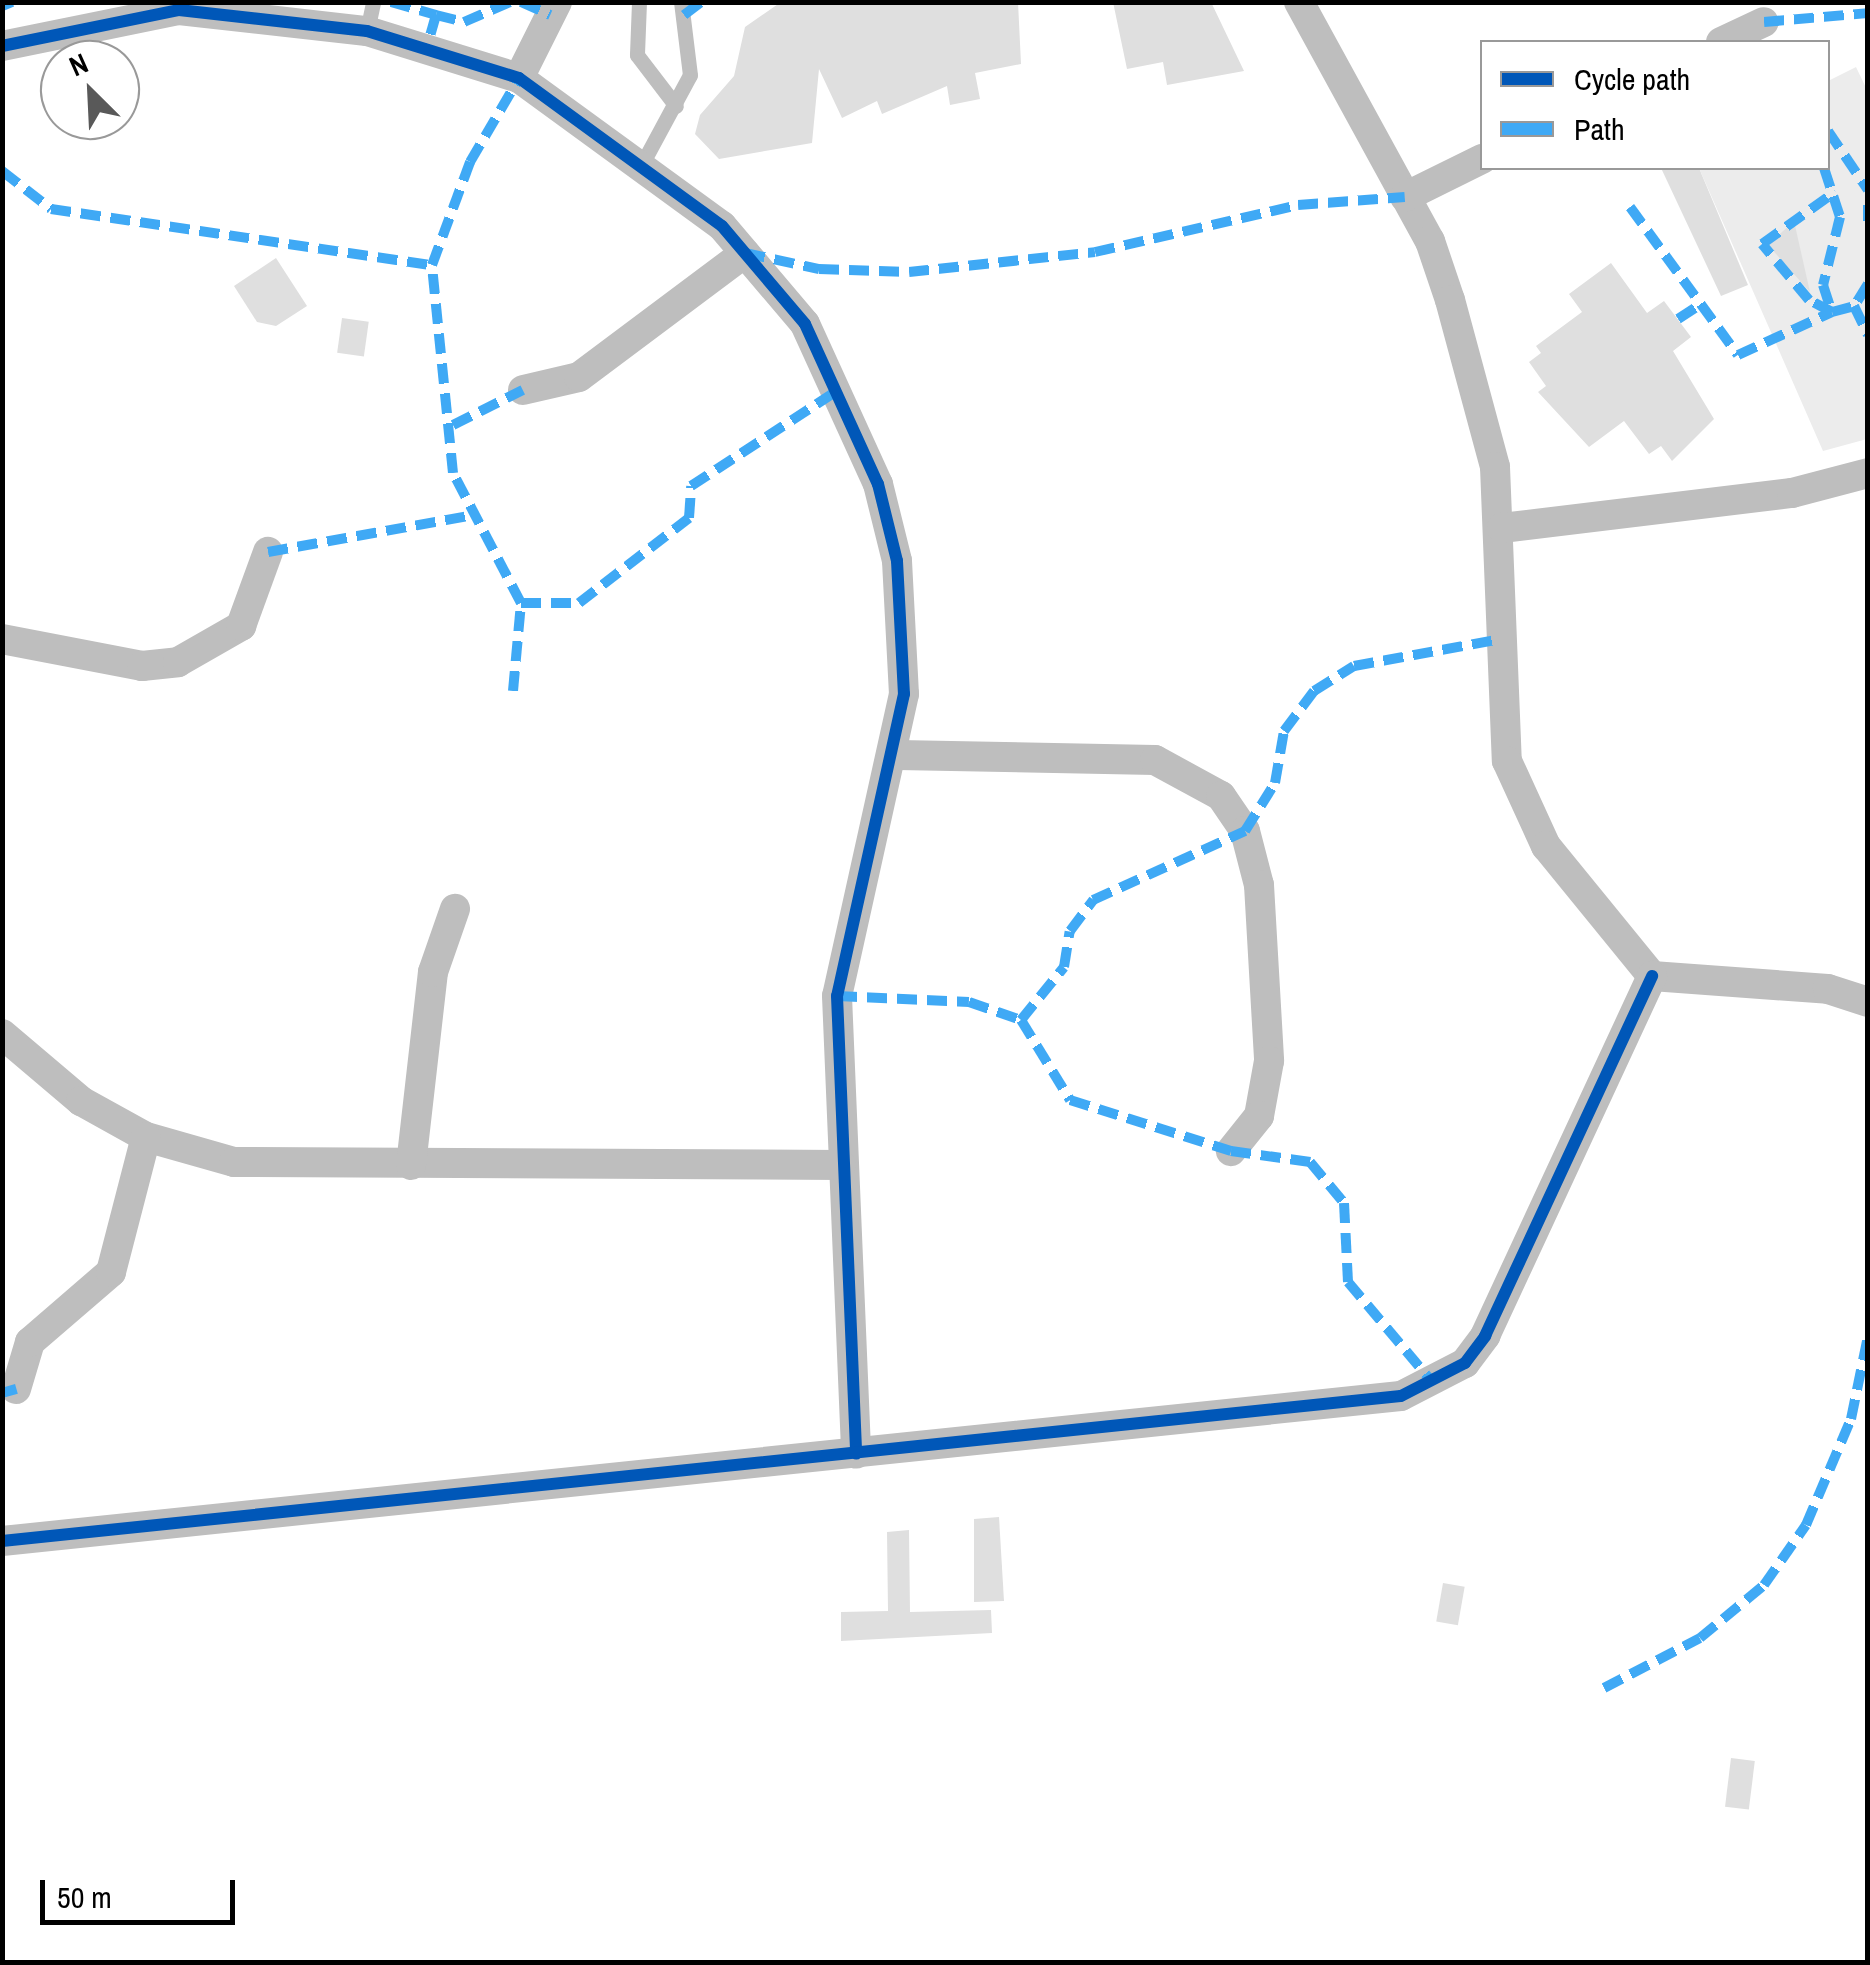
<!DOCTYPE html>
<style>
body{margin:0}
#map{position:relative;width:1870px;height:1965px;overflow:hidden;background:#fff;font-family:"Archivo Narrow",sans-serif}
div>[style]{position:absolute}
.green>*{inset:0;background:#ececec}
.building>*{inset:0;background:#dfdfdf;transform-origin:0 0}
.lane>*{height:15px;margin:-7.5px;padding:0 7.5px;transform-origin:7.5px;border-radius:7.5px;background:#bebebe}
.street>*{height:30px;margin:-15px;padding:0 15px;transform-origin:15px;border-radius:15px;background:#bebebe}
.quiet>*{height:10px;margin-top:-5px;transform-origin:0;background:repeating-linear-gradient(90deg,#3fa9f5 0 20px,transparent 0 30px)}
.cycleway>*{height:12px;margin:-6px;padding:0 6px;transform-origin:6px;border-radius:6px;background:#0057b8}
span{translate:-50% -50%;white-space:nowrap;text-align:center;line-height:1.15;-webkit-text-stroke:8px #fff;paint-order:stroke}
.frame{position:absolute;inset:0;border:5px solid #000;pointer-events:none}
.legend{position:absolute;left:1480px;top:40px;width:350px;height:130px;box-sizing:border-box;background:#fff;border:2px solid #999;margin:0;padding:12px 18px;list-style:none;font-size:30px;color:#000}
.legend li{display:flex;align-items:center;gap:20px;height:50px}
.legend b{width:50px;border:2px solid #999}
.north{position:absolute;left:40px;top:40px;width:100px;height:100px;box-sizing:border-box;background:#fff;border:2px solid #999;border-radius:50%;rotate:336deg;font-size:28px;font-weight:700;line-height:40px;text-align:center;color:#000}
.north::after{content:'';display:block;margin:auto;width:35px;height:45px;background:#595959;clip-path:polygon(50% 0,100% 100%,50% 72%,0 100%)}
.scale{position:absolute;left:40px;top:1880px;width:195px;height:45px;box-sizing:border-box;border:5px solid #000;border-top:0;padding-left:12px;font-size:30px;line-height:35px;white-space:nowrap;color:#000;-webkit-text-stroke:8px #fff;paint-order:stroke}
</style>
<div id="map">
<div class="green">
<div style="clip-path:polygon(1856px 67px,1868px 92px,1867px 439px,1823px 451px,1699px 168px,1828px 168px,1828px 81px)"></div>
</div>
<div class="building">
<div style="clip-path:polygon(781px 2px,1018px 2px,1021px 64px,975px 73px,980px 99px,950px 105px,947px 86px,882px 114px,877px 101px,842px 118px,819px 69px,812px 143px,719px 159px,695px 134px,700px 115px,734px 76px,745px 27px)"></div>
<div style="clip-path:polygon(1113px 2px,1211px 2px,1244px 71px,1167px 85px,1163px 62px,1127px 69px)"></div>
<div style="clip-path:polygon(1661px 168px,1699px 168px,1748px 285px,1721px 296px)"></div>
<div style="clip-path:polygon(1794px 221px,1810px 292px,1768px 245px)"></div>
<div style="clip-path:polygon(276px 258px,307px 306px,276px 326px,257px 322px,234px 286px)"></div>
<div style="clip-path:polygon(1611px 263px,1647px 313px,1664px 301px,1691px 337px,1673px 351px,1714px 419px,1672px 461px,1661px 446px,1649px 454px,1624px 421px,1589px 447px,1538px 392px,1546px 386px,1529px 362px,1541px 353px,1536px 346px,1582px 312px,1569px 294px)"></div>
<div style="left:342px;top:318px;width:27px;height:35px;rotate:8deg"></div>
<div style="clip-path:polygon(999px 1517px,1004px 1601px,974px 1602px,974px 1519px)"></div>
<div style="clip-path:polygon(909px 1530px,910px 1612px,991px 1610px,992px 1633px,841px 1641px,841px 1612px,888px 1611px,887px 1532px)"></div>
<div style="left:1443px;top:1583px;width:22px;height:39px;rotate:10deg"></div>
<div style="left:1731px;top:1758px;width:24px;height:49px;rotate:7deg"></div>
</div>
<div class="lane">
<div style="left:639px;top:2px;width:53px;rotate:92.2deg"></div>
<div style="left:637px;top:55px;width:64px;rotate:52.6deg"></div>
<div style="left:367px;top:31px;width:30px;rotate:-78deg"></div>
<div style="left:642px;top:164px;width:101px;rotate:-61.7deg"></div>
<div style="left:690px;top:75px;width:74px;rotate:-97deg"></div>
</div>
<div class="street">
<div style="left:1299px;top:2px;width:273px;rotate:61.3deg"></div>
<div style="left:1430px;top:241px;width:62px;rotate:71.3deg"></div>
<div style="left:1450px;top:300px;width:173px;rotate:74.9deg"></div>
<div style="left:1495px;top:467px;width:294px;rotate:87.7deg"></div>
<div style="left:1507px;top:761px;width:94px;rotate:65.4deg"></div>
<div style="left:1546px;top:846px;width:168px;rotate:50.8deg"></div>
<div style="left:1652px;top:976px;width:176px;rotate:4.2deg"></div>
<div style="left:1828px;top:989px;width:42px;rotate:18deg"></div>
<div style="left:1721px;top:42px;width:47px;rotate:-24.9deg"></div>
<div style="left:2px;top:46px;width:181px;rotate:-11.5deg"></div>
<div style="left:179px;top:10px;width:189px;rotate:6.4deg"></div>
<div style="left:367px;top:31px;width:159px;rotate:17.2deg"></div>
<div style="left:519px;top:78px;width:251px;rotate:36.1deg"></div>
<div style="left:722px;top:226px;width:128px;rotate:49.7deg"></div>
<div style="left:805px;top:324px;width:176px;rotate:65.5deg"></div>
<div style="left:878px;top:484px;width:79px;rotate:76.1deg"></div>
<div style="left:897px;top:561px;width:133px;rotate:87deg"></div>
<div style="left:904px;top:694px;width:309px;rotate:102.5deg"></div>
<div style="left:837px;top:996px;width:458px;rotate:87.6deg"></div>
<div style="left:519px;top:78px;width:85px;rotate:-63.4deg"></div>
<div style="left:1405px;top:197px;width:86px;rotate:-26.3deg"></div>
<div style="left:523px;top:390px;width:57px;rotate:-13.1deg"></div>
<div style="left:579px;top:377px;width:207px;rotate:-36.8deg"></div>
<div style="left:1502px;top:528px;width:292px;rotate:-6.9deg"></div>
<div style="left:1792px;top:493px;width:79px;rotate:-14.7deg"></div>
<div style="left:2px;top:639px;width:143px;rotate:10.9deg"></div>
<div style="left:142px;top:666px;width:36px;rotate:-6deg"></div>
<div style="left:178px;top:662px;width:73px;rotate:-29.7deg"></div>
<div style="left:241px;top:626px;width:79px;rotate:-70deg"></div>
<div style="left:898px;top:755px;width:257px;rotate:1.1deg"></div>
<div style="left:1155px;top:760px;width:75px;rotate:28.6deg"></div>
<div style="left:1221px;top:796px;width:42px;rotate:55.6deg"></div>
<div style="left:1245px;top:831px;width:56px;rotate:75.5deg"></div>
<div style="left:1259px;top:885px;width:176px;rotate:86.7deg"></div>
<div style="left:1269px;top:1061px;width:56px;rotate:100.3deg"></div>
<div style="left:1259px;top:1116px;width:45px;rotate:128.7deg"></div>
<div style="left:2px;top:1034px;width:104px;rotate:40.3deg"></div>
<div style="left:81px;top:1101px;width:74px;rotate:29deg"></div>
<div style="left:146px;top:1137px;width:91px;rotate:15.9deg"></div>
<div style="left:234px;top:1162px;width:607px;rotate:0.28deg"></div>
<div style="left:411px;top:1165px;width:194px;rotate:-83.5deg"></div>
<div style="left:433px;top:972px;width:67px;rotate:-70.8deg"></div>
<div style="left:16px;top:1389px;width:49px;rotate:-73.4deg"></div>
<div style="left:30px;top:1342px;width:107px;rotate:-40.8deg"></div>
<div style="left:111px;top:1272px;width:139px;rotate:-75.5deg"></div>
<div style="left:2px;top:1541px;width:1406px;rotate:-5.92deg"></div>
<div style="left:1401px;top:1396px;width:72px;rotate:-27.3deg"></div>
<div style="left:1465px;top:1363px;width:34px;rotate:-53deg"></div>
<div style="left:1485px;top:1336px;width:397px;rotate:-65.1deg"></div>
</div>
<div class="quiet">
<div style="left:391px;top:2px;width:47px;rotate:16.1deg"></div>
<div style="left:436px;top:15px;width:32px;rotate:106deg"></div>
<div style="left:521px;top:2px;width:32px;rotate:24deg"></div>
<div style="left:2px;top:6px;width:11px;rotate:-22deg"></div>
<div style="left:436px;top:15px;width:29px;rotate:14deg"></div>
<div style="left:464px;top:22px;width:50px;rotate:-23.5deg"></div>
<div style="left:684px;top:15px;width:21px;rotate:-37deg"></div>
<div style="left:1764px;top:22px;width:104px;rotate:-4.9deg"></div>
<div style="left:1828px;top:131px;width:71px;rotate:55.9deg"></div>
<div style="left:1824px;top:168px;width:52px;rotate:71.9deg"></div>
<div style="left:1840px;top:217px;width:70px;rotate:104deg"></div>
<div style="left:1823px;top:285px;width:28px;rotate:72deg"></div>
<div style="left:1832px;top:312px;width:23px;rotate:-15deg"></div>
<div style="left:2px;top:171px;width:62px;rotate:37.8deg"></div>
<div style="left:51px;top:209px;width:385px;rotate:8.4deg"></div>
<div style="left:1868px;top:205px;width:16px;rotate:90deg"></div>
<div style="left:1630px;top:207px;width:183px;rotate:53.9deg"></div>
<div style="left:1738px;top:355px;width:103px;rotate:-24.6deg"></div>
<div style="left:1832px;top:312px;width:26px;rotate:-152deg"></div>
<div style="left:1809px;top:300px;width:73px;rotate:-130deg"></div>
<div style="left:1762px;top:244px;width:90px;rotate:-35.5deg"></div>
<div style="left:745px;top:253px;width:76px;rotate:12.2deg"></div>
<div style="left:819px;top:269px;width:90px;rotate:1.9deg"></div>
<div style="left:909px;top:272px;width:187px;rotate:-6.1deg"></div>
<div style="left:1095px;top:252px;width:208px;rotate:-13deg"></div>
<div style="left:1298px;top:205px;width:107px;rotate:-4.3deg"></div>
<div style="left:1868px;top:284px;width:26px;rotate:122deg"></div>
<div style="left:1854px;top:306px;width:32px;rotate:64deg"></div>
<div style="left:1678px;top:319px;width:27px;rotate:-33deg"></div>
<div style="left:453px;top:425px;width:78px;rotate:-26.6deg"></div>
<div style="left:268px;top:552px;width:203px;rotate:-10.2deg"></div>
<div style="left:521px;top:603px;width:58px"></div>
<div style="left:579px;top:603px;width:139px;rotate:-37.7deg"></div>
<div style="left:689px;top:518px;width:32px;rotate:-86deg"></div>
<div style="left:691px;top:486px;width:178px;rotate:-33.1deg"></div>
<div style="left:513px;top:691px;width:88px;rotate:-84.8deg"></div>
<div style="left:521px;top:603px;width:147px;rotate:-117.6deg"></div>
<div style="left:453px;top:473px;width:209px;rotate:-95.8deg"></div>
<div style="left:432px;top:265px;width:110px;rotate:-69.7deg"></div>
<div style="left:470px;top:162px;width:97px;rotate:-59.7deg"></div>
<div style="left:837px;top:996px;width:132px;rotate:2.6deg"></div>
<div style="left:969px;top:1002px;width:55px;rotate:19.1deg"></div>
<div style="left:1021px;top:1020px;width:94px;rotate:58.5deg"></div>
<div style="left:1070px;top:1100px;width:169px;rotate:17.6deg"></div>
<div style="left:1231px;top:1151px;width:80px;rotate:7.9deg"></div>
<div style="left:1310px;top:1162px;width:53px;rotate:50.3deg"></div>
<div style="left:1344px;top:1203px;width:79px;rotate:87.1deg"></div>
<div style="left:1348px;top:1282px;width:132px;rotate:49.9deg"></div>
<div style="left:1021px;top:1020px;width:68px;rotate:-50.9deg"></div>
<div style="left:1064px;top:967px;width:36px;rotate:-81deg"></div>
<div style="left:1070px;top:931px;width:39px;rotate:-53deg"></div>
<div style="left:1093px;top:900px;width:167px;rotate:-24.4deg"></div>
<div style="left:1245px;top:831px;width:57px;rotate:-58deg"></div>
<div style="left:1275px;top:783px;width:53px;rotate:-80.2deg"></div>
<div style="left:1284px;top:731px;width:50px;rotate:-53.1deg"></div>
<div style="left:1314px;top:691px;width:47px;rotate:-32deg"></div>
<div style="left:1354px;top:666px;width:149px;rotate:-10.4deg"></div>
<div style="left:2px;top:1393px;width:15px;rotate:-16deg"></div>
<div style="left:1604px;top:1688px;width:108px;rotate:-27.5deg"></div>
<div style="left:1700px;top:1638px;width:83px;rotate:-39.6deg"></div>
<div style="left:1764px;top:1585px;width:73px;rotate:-55deg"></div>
<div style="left:1806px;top:1525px;width:115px;rotate:-67deg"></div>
<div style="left:1851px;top:1419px;width:85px;rotate:-78.4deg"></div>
</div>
<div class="cycleway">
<div style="left:2px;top:46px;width:181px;rotate:-11.5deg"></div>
<div style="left:179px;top:10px;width:189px;rotate:6.4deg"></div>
<div style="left:367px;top:31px;width:159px;rotate:17.2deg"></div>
<div style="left:519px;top:78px;width:251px;rotate:36.1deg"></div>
<div style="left:722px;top:226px;width:128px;rotate:49.7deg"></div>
<div style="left:805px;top:324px;width:176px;rotate:65.5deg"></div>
<div style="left:878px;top:484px;width:79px;rotate:76.1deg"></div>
<div style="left:897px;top:561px;width:133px;rotate:87deg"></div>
<div style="left:904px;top:694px;width:309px;rotate:102.5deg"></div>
<div style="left:837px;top:996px;width:458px;rotate:87.6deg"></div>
<div style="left:2px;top:1541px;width:1406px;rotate:-5.92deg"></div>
<div style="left:1401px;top:1396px;width:72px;rotate:-27.3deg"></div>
<div style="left:1465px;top:1363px;width:34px;rotate:-53deg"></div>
<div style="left:1485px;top:1336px;width:397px;rotate:-65.1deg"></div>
</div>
<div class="frame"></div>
<ul class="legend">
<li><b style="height:12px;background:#0057b8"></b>Cycle path</li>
<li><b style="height:12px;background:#3fa9f5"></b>Path</li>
</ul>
<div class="north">N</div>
<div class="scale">50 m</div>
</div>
